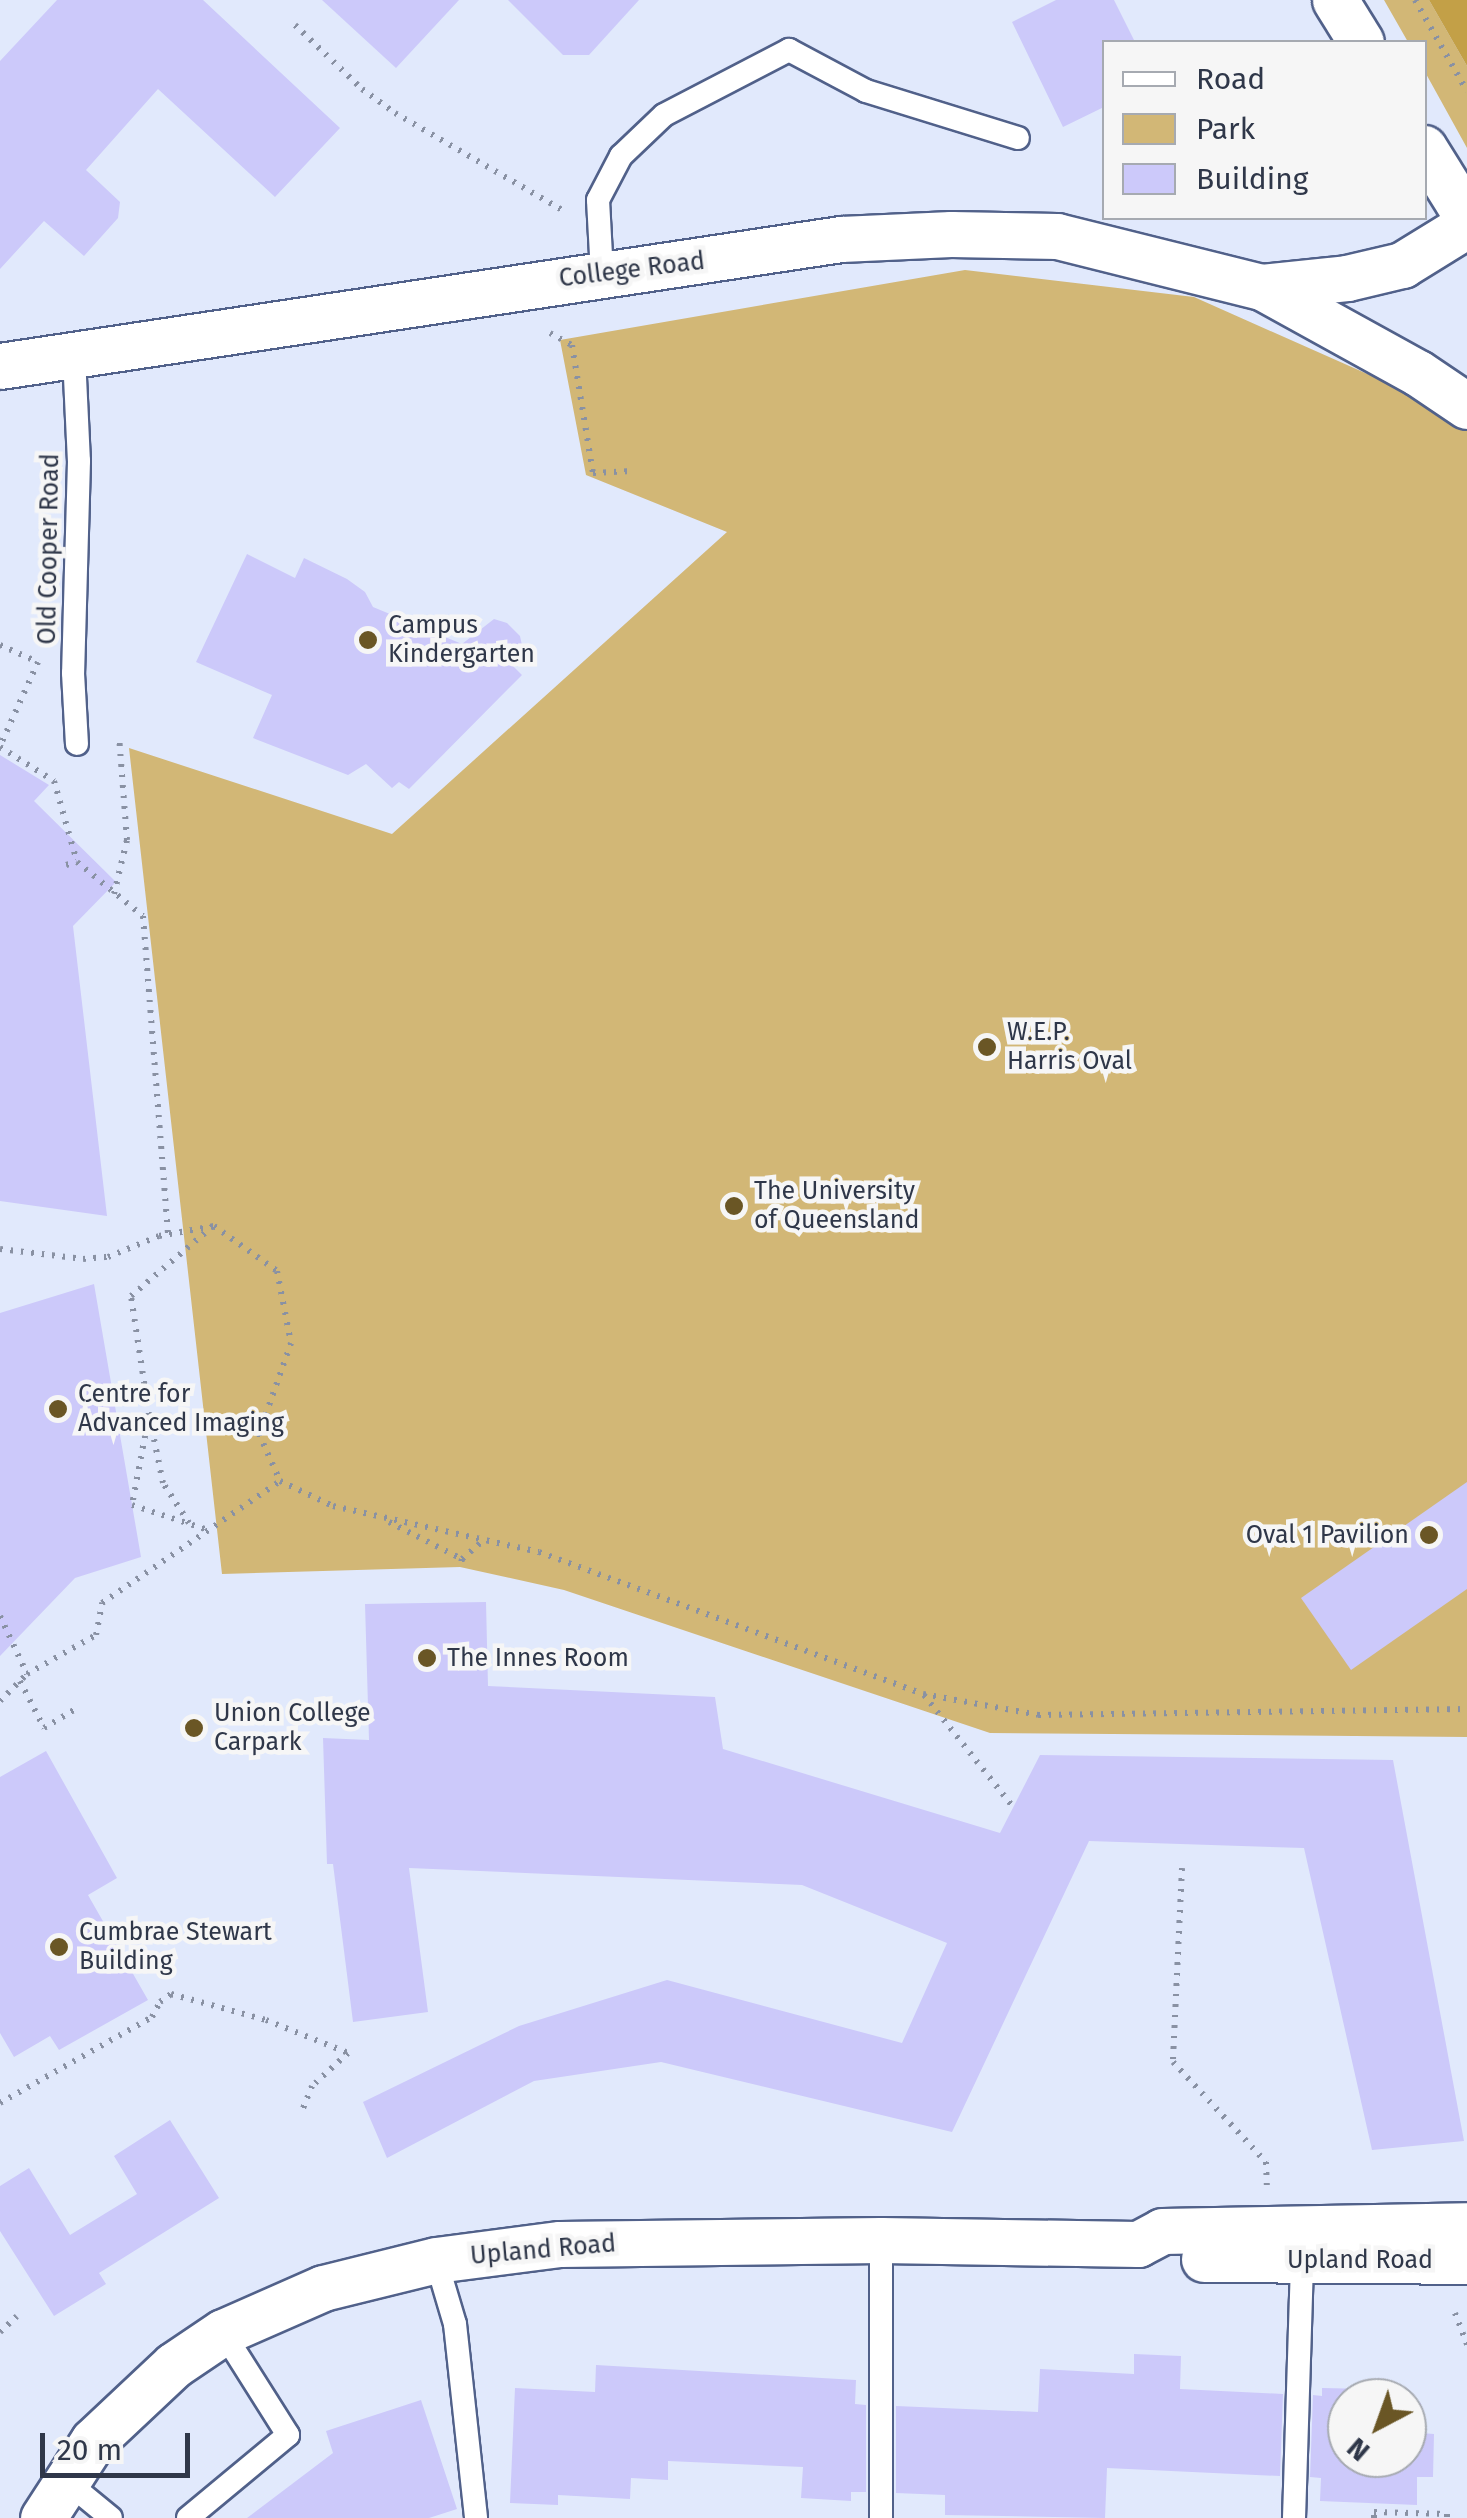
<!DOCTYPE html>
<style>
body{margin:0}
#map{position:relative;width:1467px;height:2518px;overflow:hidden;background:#e1e9fc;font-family:"Fira Sans",sans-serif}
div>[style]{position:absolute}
.green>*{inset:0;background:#d2b776}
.forest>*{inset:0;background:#c3a047}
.building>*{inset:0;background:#ccc9fa}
.path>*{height:6px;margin-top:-3px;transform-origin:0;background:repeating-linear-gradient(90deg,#8991a3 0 2.5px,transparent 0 10.5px)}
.roads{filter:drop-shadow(2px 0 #51618a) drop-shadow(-2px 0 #51618a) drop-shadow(0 2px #51618a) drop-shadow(0 -2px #51618a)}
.service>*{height:22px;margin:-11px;padding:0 11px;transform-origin:11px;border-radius:11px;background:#fff}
.minor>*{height:45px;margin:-22.5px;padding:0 22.5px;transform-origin:22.5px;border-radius:22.5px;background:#fff}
.dots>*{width:28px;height:28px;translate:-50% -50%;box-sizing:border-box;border:5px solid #f6f6f6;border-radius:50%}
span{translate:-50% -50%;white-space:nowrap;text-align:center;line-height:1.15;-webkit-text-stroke:9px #f6f6f6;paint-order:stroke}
.street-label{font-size:25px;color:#2f3749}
.poi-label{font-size:25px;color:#2f3749}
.left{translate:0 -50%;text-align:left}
.right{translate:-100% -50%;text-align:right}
.legend{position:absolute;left:1102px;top:40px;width:325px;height:180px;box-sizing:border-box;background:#f6f6f6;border:2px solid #a6aab1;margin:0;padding:12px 18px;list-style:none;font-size:30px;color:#2f3749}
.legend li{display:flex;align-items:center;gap:20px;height:50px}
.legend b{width:50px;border:2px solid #a6aab1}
.north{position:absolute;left:1327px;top:2378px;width:100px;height:100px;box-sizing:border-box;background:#f6f6f6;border:2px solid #a6aab1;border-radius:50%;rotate:221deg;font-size:28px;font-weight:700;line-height:40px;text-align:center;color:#2f3749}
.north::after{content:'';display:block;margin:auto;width:35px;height:45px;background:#6a5625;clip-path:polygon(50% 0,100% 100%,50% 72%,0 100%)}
.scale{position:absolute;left:40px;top:2433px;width:150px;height:45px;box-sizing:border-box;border:5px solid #2f3749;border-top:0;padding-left:12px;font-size:30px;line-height:35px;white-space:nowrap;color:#2f3749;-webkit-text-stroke:8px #f6f6f6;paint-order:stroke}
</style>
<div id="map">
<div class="green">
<div style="clip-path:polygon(1384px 0,1429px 0,1467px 66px,1467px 148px,1425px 72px,1424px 42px,1408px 42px)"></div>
<div style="clip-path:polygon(965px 270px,1194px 297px,1444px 408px,1467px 427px,1467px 1737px,990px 1733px,564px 1590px,460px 1567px,222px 1574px,129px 748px,392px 834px,727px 532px,586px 475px,560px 340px)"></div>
</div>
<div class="forest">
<div style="clip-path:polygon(1429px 0,1467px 0,1467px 66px)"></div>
</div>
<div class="building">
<div style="clip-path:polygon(57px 0,203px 0,340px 128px,275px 197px,158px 89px,86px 170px,120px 202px,118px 218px,84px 256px,44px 221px,0 269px,0 61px)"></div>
<div style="clip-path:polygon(322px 0,459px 0,396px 68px)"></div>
<div style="clip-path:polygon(508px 0,639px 0,589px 55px,563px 55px)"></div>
<div style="clip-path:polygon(1056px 0,1114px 0,1135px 42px,1104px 42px,1104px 107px,1063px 127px,1012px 22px)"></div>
<div style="clip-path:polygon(247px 554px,295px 578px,304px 558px,347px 579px,365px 592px,373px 607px,462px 644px,494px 619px,507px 623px,520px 636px,523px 650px,512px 665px,522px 675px,409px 789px,399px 782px,392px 788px,366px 764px,348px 775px,253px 738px,272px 695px,196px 662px)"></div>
<div style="clip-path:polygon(0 755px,49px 785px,34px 801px,116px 882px,73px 926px,107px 1216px,0 1201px)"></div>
<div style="clip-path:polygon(94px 1284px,141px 1557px,75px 1578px,0 1656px,0 1313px)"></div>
<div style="clip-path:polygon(1467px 1482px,1467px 1589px,1351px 1670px,1301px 1598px)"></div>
<div style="clip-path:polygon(486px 1602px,488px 1686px,715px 1697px,723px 1749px,1000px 1833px,1040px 1755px,1393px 1760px,1464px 2141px,1372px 2150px,1304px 1848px,1089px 1841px,952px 2132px,661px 2062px,534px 2081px,387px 2158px,363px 2102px,519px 2026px,667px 1980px,902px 2043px,947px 1943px,802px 1885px,409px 1868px,428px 2012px,353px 2022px,333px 1864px,327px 1864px,323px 1738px,369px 1740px,365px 1604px)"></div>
<div style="clip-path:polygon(46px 1751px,117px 1878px,88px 1895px,148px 2000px,59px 2050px,50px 2036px,14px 2057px,0 2033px,0 1777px)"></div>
<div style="clip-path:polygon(170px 2120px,219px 2198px,99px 2273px,106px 2284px,54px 2316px,0 2231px,0 2186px,29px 2168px,70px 2235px,137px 2194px,114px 2156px)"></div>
<div style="clip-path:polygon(1134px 2354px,1181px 2356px,1180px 2389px,1283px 2394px,1280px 2476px,1107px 2468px,1105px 2518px,945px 2515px,945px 2495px,896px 2493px,896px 2406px,1038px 2412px,1040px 2369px,1134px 2374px)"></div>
<div style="clip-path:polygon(596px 2365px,856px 2380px,855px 2404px,866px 2405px,866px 2492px,851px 2492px,851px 2501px,801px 2498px,803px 2467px,668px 2461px,668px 2480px,631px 2478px,630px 2499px,558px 2495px,558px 2505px,510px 2503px,515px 2388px,595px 2392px)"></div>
<div style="clip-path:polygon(1322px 2388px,1370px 2389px,1370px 2398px,1347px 2398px,1347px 2458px,1407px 2458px,1407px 2403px,1421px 2403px,1421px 2433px,1434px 2434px,1433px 2477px,1417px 2477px,1417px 2505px,1320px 2501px,1321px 2478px,1310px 2477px,1313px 2395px,1322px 2396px)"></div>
<div style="clip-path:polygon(421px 2400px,457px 2509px,429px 2518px,247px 2518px,333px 2453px,326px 2431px)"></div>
</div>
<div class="path">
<div style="left:1415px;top:0;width:105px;rotate:60.3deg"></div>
<div style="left:295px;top:25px;width:93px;rotate:43.7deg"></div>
<div style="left:362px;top:89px;width:41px;rotate:36deg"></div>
<div style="left:395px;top:113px;width:195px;rotate:30.1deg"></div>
<div style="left:550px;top:333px;width:25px;rotate:29deg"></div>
<div style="left:572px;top:345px;width:130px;rotate:80.7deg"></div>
<div style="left:593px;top:473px;width:39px;rotate:-3deg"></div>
<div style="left:0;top:645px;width:42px;rotate:24.1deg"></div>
<div style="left:38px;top:662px;width:92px;rotate:114.3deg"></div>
<div style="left:0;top:747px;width:64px;rotate:32.2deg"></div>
<div style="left:54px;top:781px;width:84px;rotate:74.1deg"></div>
<div style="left:77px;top:862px;width:85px;rotate:39.3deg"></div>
<div style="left:143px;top:916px;width:319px;rotate:85.5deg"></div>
<div style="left:66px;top:865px;width:11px;rotate:-15deg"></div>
<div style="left:114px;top:894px;width:56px;rotate:-76.5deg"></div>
<div style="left:127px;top:840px;width:103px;rotate:-94.4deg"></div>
<div style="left:0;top:1249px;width:84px;rotate:6.9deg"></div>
<div style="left:83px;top:1259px;width:25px;rotate:-5deg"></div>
<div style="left:108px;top:1257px;width:55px;rotate:-22.4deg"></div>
<div style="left:159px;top:1236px;width:56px;rotate:-10.3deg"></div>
<div style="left:214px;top:1226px;width:77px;rotate:35.5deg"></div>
<div style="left:277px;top:1271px;width:73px;rotate:79deg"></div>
<div style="left:291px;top:1343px;width:96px;rotate:109.4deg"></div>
<div style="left:259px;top:1434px;width:51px;rotate:65.9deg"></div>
<div style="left:280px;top:1481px;width:59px;rotate:25.3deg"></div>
<div style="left:333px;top:1506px;width:211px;rotate:12.6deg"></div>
<div style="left:539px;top:1552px;width:409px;rotate:20.3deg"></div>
<div style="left:923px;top:1694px;width:117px;rotate:10.3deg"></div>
<div style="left:1038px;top:1715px;width:429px;rotate:-0.8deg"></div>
<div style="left:149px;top:1415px;width:120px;rotate:-98.6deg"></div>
<div style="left:131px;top:1296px;width:108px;rotate:-40.5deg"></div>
<div style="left:389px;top:1522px;width:82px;rotate:26.9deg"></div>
<div style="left:462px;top:1559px;width:8px;rotate:104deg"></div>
<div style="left:189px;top:1523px;width:48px;rotate:-123deg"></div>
<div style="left:163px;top:1483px;width:69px;rotate:-101.6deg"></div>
<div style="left:149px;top:1415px;width:92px;rotate:100.7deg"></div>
<div style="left:132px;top:1505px;width:83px;rotate:18.2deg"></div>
<div style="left:462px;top:1559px;width:29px;rotate:-41deg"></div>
<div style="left:0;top:1616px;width:64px;rotate:65deg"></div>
<div style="left:20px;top:1681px;width:53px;rotate:62.9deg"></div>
<div style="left:44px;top:1728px;width:39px;rotate:-31deg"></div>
<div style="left:924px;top:1695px;width:143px;rotate:51.5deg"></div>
<div style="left:0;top:1701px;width:38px;rotate:-45deg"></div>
<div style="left:27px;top:1674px;width:79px;rotate:-29.5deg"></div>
<div style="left:96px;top:1635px;width:33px;rotate:-79deg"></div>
<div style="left:102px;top:1603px;width:216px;rotate:-34.4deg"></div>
<div style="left:1182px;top:1868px;width:194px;rotate:92.7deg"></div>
<div style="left:1173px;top:2062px;width:137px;rotate:47.1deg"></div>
<div style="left:1266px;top:2162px;width:23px;rotate:88deg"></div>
<div style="left:0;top:2103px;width:175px;rotate:-29.5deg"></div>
<div style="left:152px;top:2017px;width:17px;rotate:-62deg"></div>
<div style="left:160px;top:2002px;width:14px;rotate:-36deg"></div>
<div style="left:171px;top:1994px;width:98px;rotate:15.3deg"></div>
<div style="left:266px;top:2020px;width:88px;rotate:21.9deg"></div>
<div style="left:348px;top:2053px;width:49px;rotate:137.5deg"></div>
<div style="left:312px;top:2086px;width:24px;rotate:112deg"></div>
<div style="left:1455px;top:2313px;width:34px;rotate:69deg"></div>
<div style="left:0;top:2332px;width:23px;rotate:-43deg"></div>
<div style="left:1374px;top:2518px;width:6px;rotate:-90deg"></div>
<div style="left:1374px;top:2512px;width:73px;rotate:1.6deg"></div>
<div style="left:1447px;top:2514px;width:4px;rotate:90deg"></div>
</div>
<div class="roads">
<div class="service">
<div style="left:602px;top:274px;width:74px;rotate:-93.1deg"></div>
<div style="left:598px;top:200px;width:50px;rotate:-62.4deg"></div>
<div style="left:621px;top:156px;width:59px;rotate:-43.6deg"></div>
<div style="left:664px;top:115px;width:141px;rotate:-27.5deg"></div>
<div style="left:789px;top:50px;width:87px;rotate:28deg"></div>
<div style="left:866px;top:91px;width:159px;rotate:17.2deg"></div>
<div style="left:74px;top:356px;width:105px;rotate:87.3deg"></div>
<div style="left:79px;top:461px;width:212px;rotate:91.6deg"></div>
<div style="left:73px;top:673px;width:71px;rotate:86.8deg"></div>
<div style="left:436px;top:2260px;width:67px;rotate:73.5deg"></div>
<div style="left:455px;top:2324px;width:195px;rotate:83.8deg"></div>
<div style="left:66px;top:2481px;width:58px;rotate:39.4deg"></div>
<div style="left:188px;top:2518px;width:130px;rotate:-39.7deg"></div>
<div style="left:288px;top:2435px;width:122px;rotate:-122.3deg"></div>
<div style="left:881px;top:2518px;width:278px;rotate:-90deg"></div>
<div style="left:1294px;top:2518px;width:258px;rotate:-88.2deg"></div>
</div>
<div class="minor">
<div style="left:1335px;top:0;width:49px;rotate:58.2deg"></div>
<div style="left:1424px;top:148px;width:81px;rotate:58.1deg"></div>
<div style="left:1262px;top:287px;width:178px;rotate:28.9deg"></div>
<div style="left:1418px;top:373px;width:59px;rotate:34deg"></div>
<div style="left:0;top:366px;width:851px;rotate:-8.59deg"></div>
<div style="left:841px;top:239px;width:110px;rotate:-2.6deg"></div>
<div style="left:951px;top:234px;width:106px;rotate:1.1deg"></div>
<div style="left:1057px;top:236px;width:211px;rotate:14deg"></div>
<div style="left:1262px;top:287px;width:85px;rotate:-6deg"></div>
<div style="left:1347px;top:278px;width:57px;rotate:-13.3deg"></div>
<div style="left:1402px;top:265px;width:76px;rotate:-31.6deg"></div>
<div style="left:1204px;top:2259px;width:263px;rotate:0.4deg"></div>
<div style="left:43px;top:2518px;width:92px;rotate:-57deg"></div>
<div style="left:93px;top:2441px;width:111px;rotate:-43.2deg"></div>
<div style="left:174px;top:2365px;width:59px;rotate:-34deg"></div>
<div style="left:223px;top:2332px;width:109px;rotate:-23.7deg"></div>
<div style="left:323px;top:2288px;width:116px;rotate:-13.9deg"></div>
<div style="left:436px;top:2260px;width:125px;rotate:-7.4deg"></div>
<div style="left:560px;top:2244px;width:321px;rotate:-0.7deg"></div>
<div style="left:881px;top:2240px;width:257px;rotate:0.9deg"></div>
<div style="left:1138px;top:2244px;width:27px;rotate:-28deg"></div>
<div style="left:1162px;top:2231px;width:305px;rotate:-1.1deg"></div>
</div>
</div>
<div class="dots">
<div style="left:368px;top:640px;background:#6a5625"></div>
<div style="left:987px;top:1047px;background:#6a5625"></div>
<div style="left:734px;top:1206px;background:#6a5625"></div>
<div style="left:58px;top:1409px;background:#6a5625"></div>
<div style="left:1429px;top:1535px;background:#6a5625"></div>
<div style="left:427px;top:1658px;background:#6a5625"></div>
<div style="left:194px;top:1728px;background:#6a5625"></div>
<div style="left:59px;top:1947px;background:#6a5625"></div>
</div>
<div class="street-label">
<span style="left:632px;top:270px;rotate:-7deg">College Road</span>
<span style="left:49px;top:549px;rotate:-89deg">Old Cooper Road</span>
<span style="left:543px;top:2250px;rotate:-5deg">Upland Road</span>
<span style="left:1360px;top:2260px">Upland Road</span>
</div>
<div class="poi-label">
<span class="left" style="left:388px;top:640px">Campus<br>Kindergarten</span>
<span class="left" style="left:1007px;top:1047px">W.E.P.<br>Harris Oval</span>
<span class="left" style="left:754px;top:1206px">The University<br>of Queensland</span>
<span class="left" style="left:78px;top:1409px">Centre for<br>Advanced Imaging</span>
<span class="right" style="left:1409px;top:1535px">Oval 1 Pavilion</span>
<span class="left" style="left:447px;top:1658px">The Innes Room</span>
<span class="left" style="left:214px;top:1728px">Union College<br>Carpark</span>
<span class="left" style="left:79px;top:1947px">Cumbrae Stewart<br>Building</span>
</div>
<ul class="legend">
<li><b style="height:12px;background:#fff"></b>Road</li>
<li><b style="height:28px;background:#d2b776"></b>Park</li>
<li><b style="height:28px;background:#ccc9fa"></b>Building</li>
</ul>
<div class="north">N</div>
<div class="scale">20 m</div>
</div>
